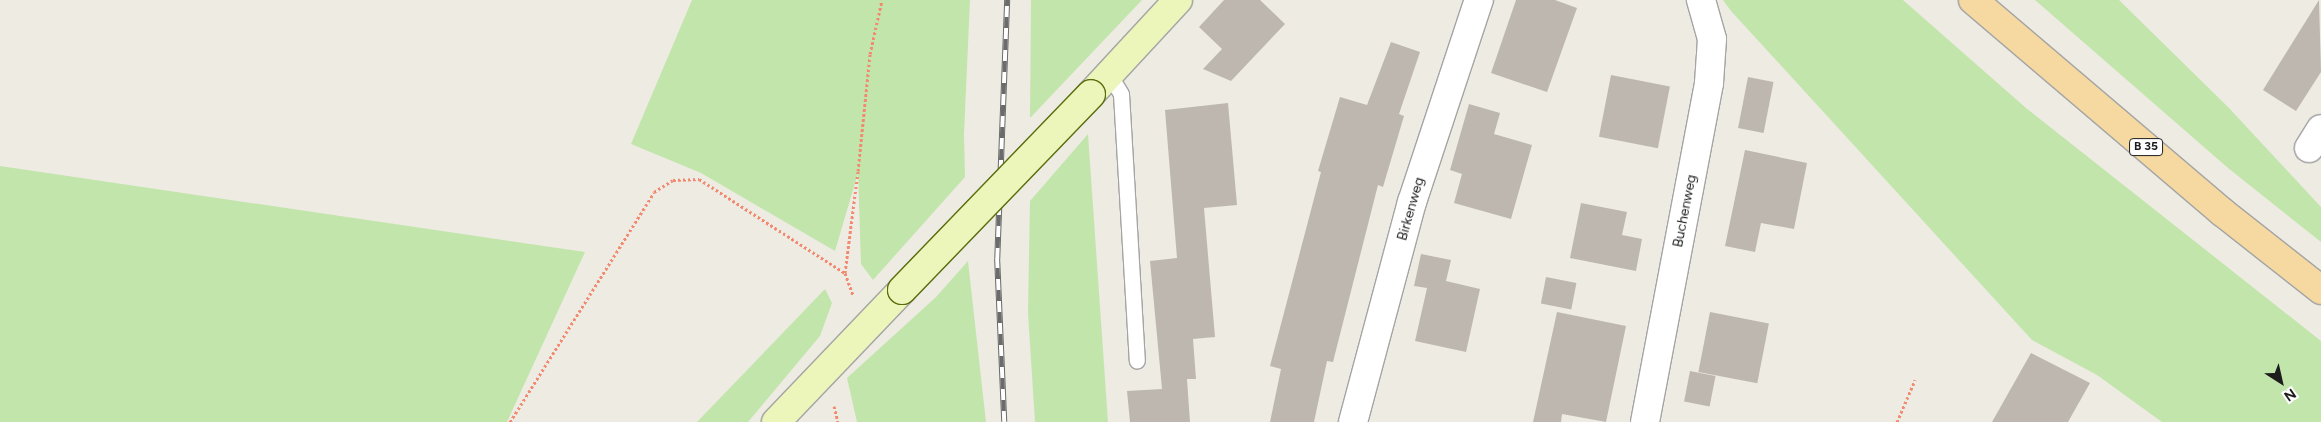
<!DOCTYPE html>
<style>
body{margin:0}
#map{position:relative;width:2321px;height:422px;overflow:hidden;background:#eeebe3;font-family:Figtree,sans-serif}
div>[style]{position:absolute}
.grass>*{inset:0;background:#c2e5ac}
.building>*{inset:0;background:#beb7b0;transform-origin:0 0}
.path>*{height:3px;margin-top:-1.5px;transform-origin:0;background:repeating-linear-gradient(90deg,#f18a71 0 2.5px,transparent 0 5px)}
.roads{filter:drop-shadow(1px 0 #a4a4a4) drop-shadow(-1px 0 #a4a4a4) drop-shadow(0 1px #a4a4a4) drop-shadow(0 -1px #a4a4a4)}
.service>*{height:15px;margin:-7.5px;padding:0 7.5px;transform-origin:7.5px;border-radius:7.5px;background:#fff}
.minor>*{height:28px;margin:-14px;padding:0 14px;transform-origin:14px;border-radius:14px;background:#fff}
.secondary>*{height:28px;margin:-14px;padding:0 14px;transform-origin:14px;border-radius:14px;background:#ecf5ba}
.primary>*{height:28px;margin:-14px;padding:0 14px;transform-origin:14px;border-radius:14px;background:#f6d9a0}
.rail>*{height:5.5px;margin-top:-2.75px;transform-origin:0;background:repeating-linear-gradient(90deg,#fff 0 11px,#6b6b6b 0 22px);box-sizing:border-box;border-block:1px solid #6b6b6b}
.bridges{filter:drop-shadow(1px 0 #596d0b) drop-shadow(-1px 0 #596d0b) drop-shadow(0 1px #596d0b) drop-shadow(0 -1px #596d0b)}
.secondary-bridge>*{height:28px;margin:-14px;padding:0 14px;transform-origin:14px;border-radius:14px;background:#ecf5ba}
span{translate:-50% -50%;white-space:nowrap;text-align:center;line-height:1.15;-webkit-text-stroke:4px #fff;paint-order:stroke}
.shield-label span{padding:1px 4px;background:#fff;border:1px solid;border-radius:4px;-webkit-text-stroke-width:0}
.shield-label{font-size:12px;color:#1d1d1d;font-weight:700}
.street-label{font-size:14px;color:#1d1d1d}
.north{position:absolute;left:2256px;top:357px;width:50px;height:50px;-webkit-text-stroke:4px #fff;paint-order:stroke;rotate:145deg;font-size:14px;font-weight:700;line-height:20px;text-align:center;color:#1d1d1d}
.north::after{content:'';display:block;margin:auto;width:18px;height:22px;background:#1d1d1d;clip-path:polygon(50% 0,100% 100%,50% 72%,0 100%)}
</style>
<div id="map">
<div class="grass">
<div style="clip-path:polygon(692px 0,970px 0,964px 134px,965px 177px,873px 280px,861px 264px,858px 173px,835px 251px,701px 173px,631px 144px)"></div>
<div style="clip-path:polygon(1031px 0,1142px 0,1030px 118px)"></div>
<div style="clip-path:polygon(1723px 0,1903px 0,2026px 108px,2321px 341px,2321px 422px,2162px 422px,2097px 375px,2032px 340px,1731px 11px)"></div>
<div style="clip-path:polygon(2035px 0,2119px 0,2229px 108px,2321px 207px,2321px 242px,2228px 168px)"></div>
<div style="clip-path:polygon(1088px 134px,1108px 422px,1035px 422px,1028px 313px,1030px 201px)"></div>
<div style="clip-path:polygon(0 166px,585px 252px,507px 422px,0 422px)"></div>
<div style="clip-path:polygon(968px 261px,986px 422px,857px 422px,847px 378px,936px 297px)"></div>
<div style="clip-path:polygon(825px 289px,832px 303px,820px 336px,748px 422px,697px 422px)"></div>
</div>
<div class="building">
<div style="clip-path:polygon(1224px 0,1260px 0,1285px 24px,1231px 81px,1203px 69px,1222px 49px,1199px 27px)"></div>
<div style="clip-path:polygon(1516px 0,1555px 0,1577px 8px,1547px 92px,1491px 73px)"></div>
<div style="clip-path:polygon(2319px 0,2321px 72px,2296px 111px,2263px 90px)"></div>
<div style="clip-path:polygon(1391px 42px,1420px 52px,1399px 114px,1404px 116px,1383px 187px,1378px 185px,1333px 362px,1327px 361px,1314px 422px,1270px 422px,1281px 369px,1270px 366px,1321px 172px,1318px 171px,1340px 97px,1367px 105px)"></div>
<div style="left:1611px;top:75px;width:60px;height:63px;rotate:11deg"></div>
<div style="left:1748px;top:77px;width:26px;height:52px;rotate:11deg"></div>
<div style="clip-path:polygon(1228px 103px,1237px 205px,1204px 208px,1215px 337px,1193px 339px,1196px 379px,1187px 379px,1190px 422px,1130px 422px,1127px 391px,1162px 389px,1150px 261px,1177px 258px,1165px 110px)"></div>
<div style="clip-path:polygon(1469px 104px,1500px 113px,1494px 134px,1532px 145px,1511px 219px,1454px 203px,1462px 174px,1450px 170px)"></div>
<div style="clip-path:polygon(1745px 150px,1807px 163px,1794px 229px,1761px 223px,1755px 252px,1725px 246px)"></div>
<div style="clip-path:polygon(1581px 203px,1627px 212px,1622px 235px,1642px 239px,1636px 271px,1570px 258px)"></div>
<div style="clip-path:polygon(1421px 254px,1451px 260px,1446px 281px,1480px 289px,1466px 352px,1415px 341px,1427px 288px,1414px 286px)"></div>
<div style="left:1546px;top:277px;width:31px;height:27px;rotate:11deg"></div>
<div style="clip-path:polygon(1557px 312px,1626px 326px,1606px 422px,1562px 414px,1561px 422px,1533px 422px)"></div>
<div style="left:1710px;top:312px;width:60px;height:61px;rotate:11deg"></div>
<div style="clip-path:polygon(2031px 353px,2090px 383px,2068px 422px,1992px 422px)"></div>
<div style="left:1690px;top:371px;width:26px;height:31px;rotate:11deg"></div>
</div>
<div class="path">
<div style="left:845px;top:273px;width:103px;rotate:-82.7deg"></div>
<div style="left:858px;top:171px;width:118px;rotate:-84.1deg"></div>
<div style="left:870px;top:54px;width:55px;rotate:-77.5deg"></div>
<div style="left:834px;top:406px;width:16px;rotate:76deg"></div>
<div style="left:510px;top:422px;width:271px;rotate:-57.9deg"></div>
<div style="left:654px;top:192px;width:22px;rotate:-32deg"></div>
<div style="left:673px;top:180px;width:26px;rotate:-2deg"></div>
<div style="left:699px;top:179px;width:174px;rotate:32.8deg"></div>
<div style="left:845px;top:273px;width:23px;rotate:70deg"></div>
<div style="left:1897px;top:422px;width:46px;rotate:-66.8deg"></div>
</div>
<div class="roads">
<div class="service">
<div style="left:1109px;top:74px;width:23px;rotate:59deg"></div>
<div style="left:1121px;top:94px;width:267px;rotate:86.6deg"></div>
</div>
<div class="minor">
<div style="left:2309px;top:148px;width:22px;rotate:-58deg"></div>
<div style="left:1353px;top:422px;width:228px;rotate:-75deg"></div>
<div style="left:1412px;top:202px;width:213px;rotate:-71.7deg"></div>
<div style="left:1645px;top:422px;width:345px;rotate:-79.3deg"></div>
<div style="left:1709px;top:83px;width:44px;rotate:-86.1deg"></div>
<div style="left:1712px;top:39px;width:41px;rotate:-105.8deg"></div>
</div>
<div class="secondary">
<div style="left:1091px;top:94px;width:128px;rotate:-47.2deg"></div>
<div style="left:776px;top:422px;width:182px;rotate:-46.3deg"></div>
</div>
<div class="primary">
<div style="left:1973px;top:0;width:327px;rotate:40.4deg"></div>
<div style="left:2222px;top:212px;width:126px;rotate:38.2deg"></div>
</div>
</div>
<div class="rail">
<div style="left:1004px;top:422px;width:163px;rotate:-92.5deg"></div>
<div style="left:997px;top:259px;width:259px;rotate:-87.8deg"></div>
</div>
<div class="bridges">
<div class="secondary-bridge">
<div style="left:902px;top:290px;width:272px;rotate:-46deg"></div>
</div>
</div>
<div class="shield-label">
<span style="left:2146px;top:147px">B 35</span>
</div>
<div class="street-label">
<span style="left:1411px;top:209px;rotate:-74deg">Birkenweg</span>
<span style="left:1685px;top:211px;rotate:-79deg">Buchenweg</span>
</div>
<div class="north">N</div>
</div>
